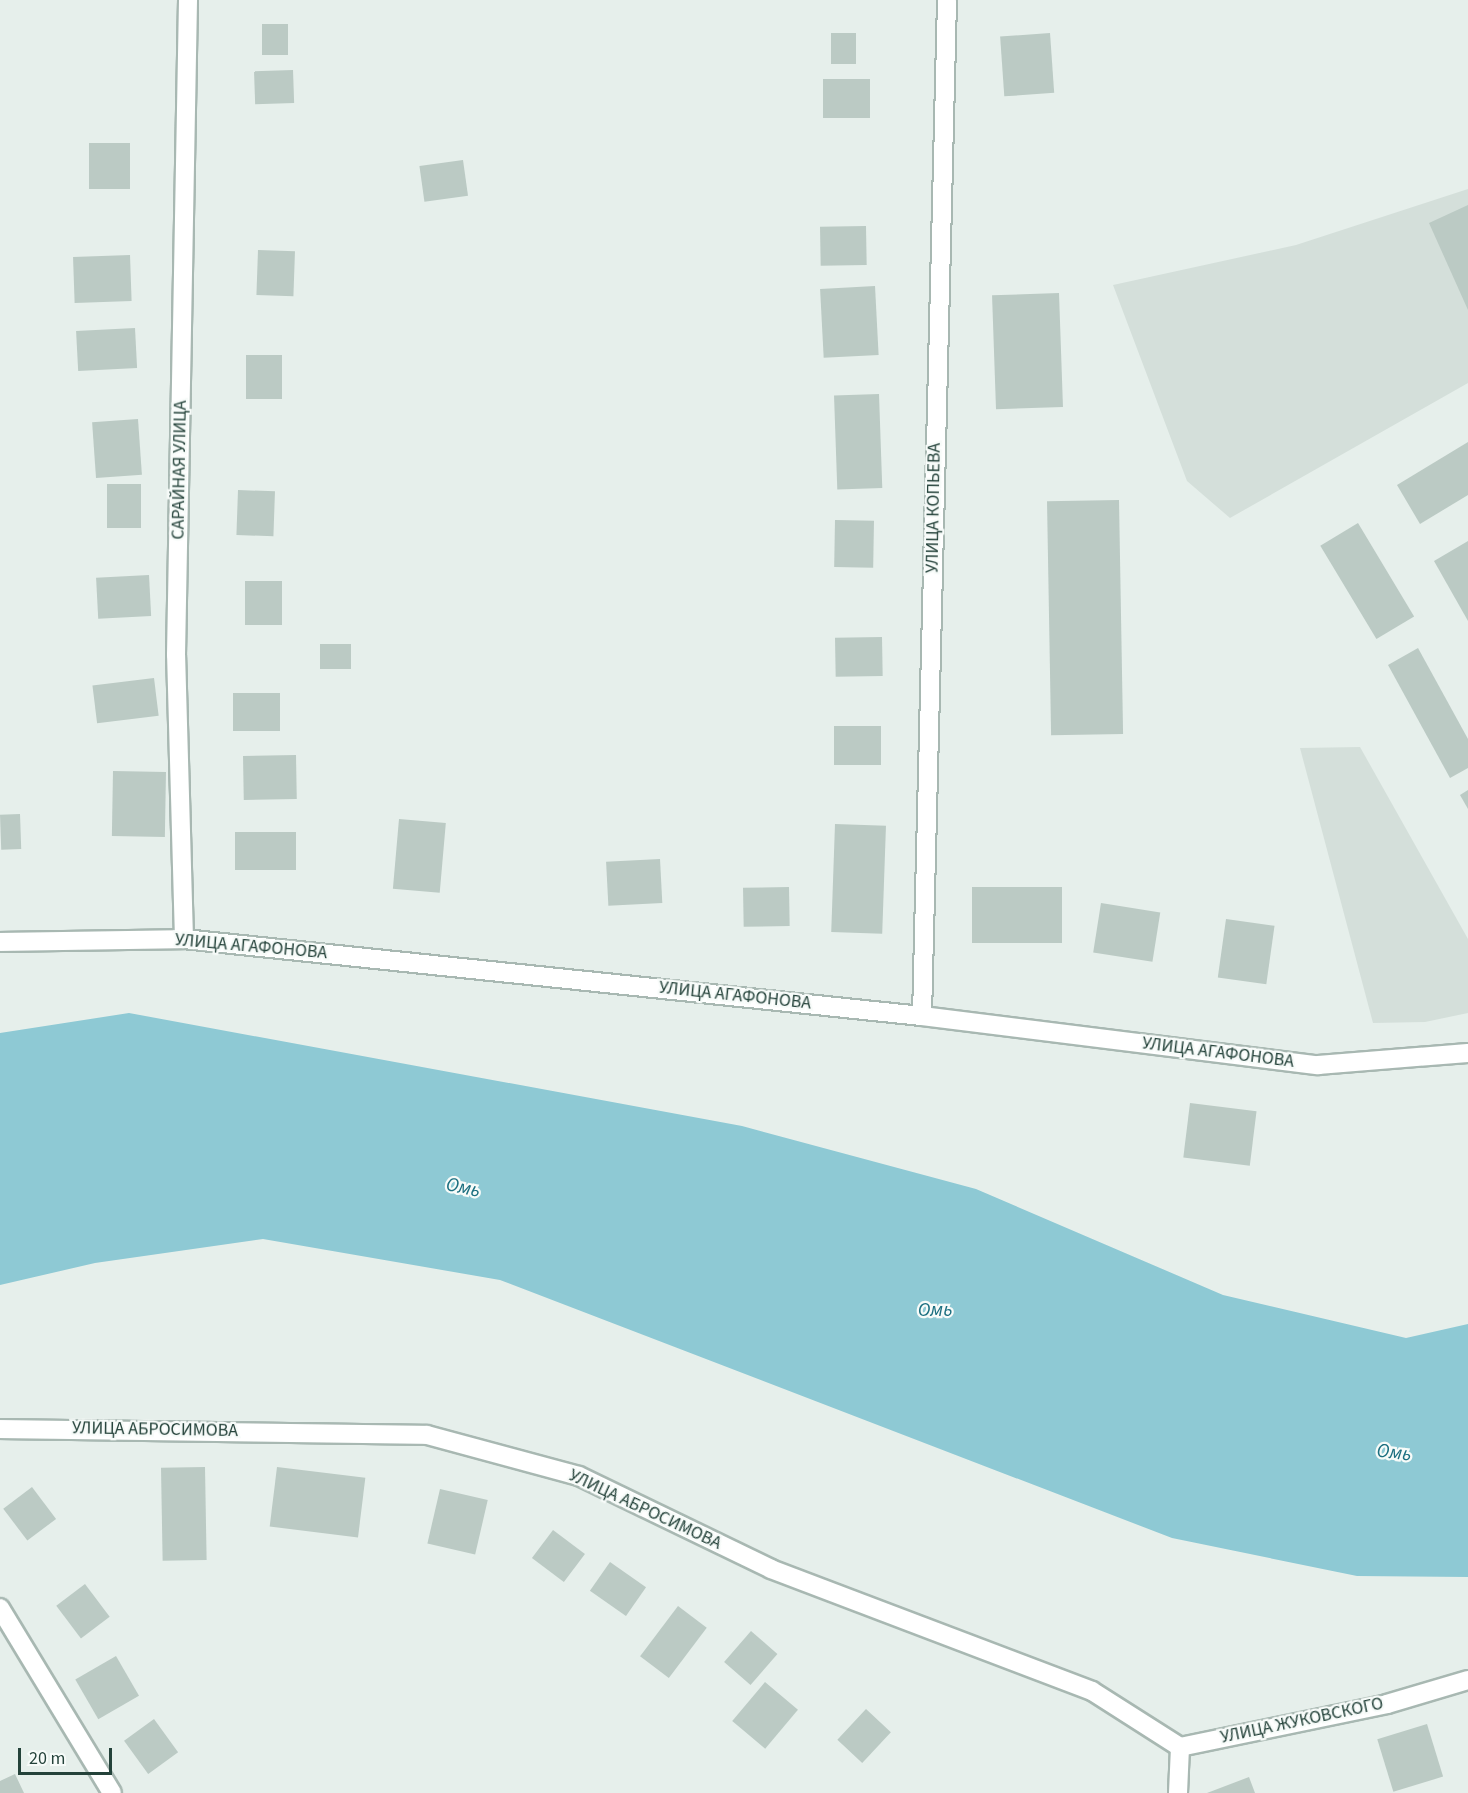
<!DOCTYPE html>
<meta charset="utf-8">
<style>
body{margin:0}
#map{position:relative;width:1468px;height:1793px;overflow:hidden;background:#e6efeb;font-family:"Source Sans 3",sans-serif}
div>[style]{position:absolute}
.built>*{inset:0;background:#d4dfda}
.water>*{inset:0;background:#8ec9d4}
.building>*{inset:0;background:#bbcac4;transform-origin:0 0}
.roads{filter:drop-shadow(2px 0 #a8b8b2) drop-shadow(-2px 0 #a8b8b2) drop-shadow(0 2px #a8b8b2) drop-shadow(0 -2px #a8b8b2)}
.minor>*{height:18px;margin:-9px;padding:0 9px;transform-origin:9px;border-radius:9px;background:#fff}
span{translate:-50% -50%;white-space:nowrap;text-align:center;line-height:1.15;-webkit-text-stroke:4.5px #f7fbf9;paint-order:stroke}
.street-label{font-size:18px;color:#24423a}
.water-label{font-size:20px;color:#1c6f80;font-style:italic}
.scale{position:absolute;left:18px;top:1748px;width:94px;height:27px;box-sizing:border-box;border:3px solid #24423a;border-top:0;padding-left:8px;font-size:18px;line-height:21px;white-space:nowrap;color:#24423a;-webkit-text-stroke:4px #f7fbf9;paint-order:stroke}
</style>
<div id="map">
<div class="built">
<div style="clip-path:polygon(1468px 189px,1468px 383px,1230px 518px,1187px 481px,1113px 285px,1296px 245px)"></div>
<div style="clip-path:polygon(1360px 747px,1468px 939px,1468px 1013px,1425px 1022px,1373px 1023px,1300px 748px)"></div>
</div>
<div class="water">
<div style="clip-path:polygon(129px 1013px,742px 1126px,976px 1189px,1223px 1295px,1406px 1338px,1468px 1324px,1468px 1577px,1357px 1576px,1172px 1538px,500px 1280px,263px 1239px,95px 1263px,0 1285px,0 1033px)"></div>
</div>
<div class="building">
<div style="left:262px;top:24px;width:26px;height:31px"></div>
<div style="left:831px;top:33px;width:25px;height:31px"></div>
<div style="left:1050px;top:33px;width:60px;height:50px;rotate:86deg"></div>
<div style="left:293px;top:70px;width:33px;height:39px;rotate:88deg"></div>
<div style="left:870px;top:79px;width:39px;height:47px;rotate:90deg"></div>
<div style="left:89px;top:143px;width:41px;height:46px"></div>
<div style="left:463px;top:160px;width:36px;height:44px;rotate:82deg"></div>
<div style="clip-path:polygon(1468px 205px,1468px 310px,1429px 223px)"></div>
<div style="left:866px;top:226px;width:39px;height:46px;rotate:89deg"></div>
<div style="left:258px;top:250px;width:37px;height:45px;rotate:2deg"></div>
<div style="left:130px;top:255px;width:46px;height:57px;rotate:88deg"></div>
<div style="left:875px;top:286px;width:69px;height:55px;rotate:87deg"></div>
<div style="left:1059px;top:293px;width:114px;height:67px;rotate:88deg"></div>
<div style="left:135px;top:328px;width:40px;height:59px;rotate:87deg"></div>
<div style="left:246px;top:355px;width:36px;height:44px"></div>
<div style="left:879px;top:394px;width:94px;height:45px;rotate:88deg"></div>
<div style="left:138px;top:419px;width:56px;height:46px;rotate:86deg"></div>
<div style="clip-path:polygon(1468px 442px,1468px 495px,1420px 524px,1397px 485px)"></div>
<div style="left:107px;top:484px;width:34px;height:44px"></div>
<div style="left:238px;top:490px;width:37px;height:45px;rotate:2deg"></div>
<div style="left:1119px;top:500px;width:234px;height:72px;rotate:89deg"></div>
<div style="left:835px;top:520px;width:39px;height:47px;rotate:1deg"></div>
<div style="left:1358px;top:523px;width:109px;height:44px;rotate:59deg"></div>
<div style="clip-path:polygon(1468px 541px,1468px 621px,1434px 561px)"></div>
<div style="left:149px;top:575px;width:41px;height:53px;rotate:87deg"></div>
<div style="left:245px;top:581px;width:37px;height:44px"></div>
<div style="left:882px;top:637px;width:39px;height:47px;rotate:89deg"></div>
<div style="left:320px;top:644px;width:31px;height:25px"></div>
<div style="clip-path:polygon(1418px 648px,1468px 739px,1468px 768px,1450px 778px,1388px 665px)"></div>
<div style="left:154px;top:678px;width:38px;height:62px;rotate:83deg"></div>
<div style="left:280px;top:693px;width:38px;height:47px;rotate:90deg"></div>
<div style="left:881px;top:726px;width:39px;height:47px;rotate:90deg"></div>
<div style="left:296px;top:755px;width:44px;height:53px;rotate:89deg"></div>
<div style="left:113px;top:771px;width:53px;height:65px;rotate:1deg"></div>
<div style="clip-path:polygon(1468px 790px,1468px 809px,1460px 795px)"></div>
<div style="left:20px;top:814px;width:35px;height:20px;rotate:88deg"></div>
<div style="left:399px;top:819px;width:47px;height:70px;rotate:5deg"></div>
<div style="left:835px;top:824px;width:51px;height:108px;rotate:2deg"></div>
<div style="left:296px;top:832px;width:38px;height:61px;rotate:90deg"></div>
<div style="left:660px;top:859px;width:44px;height:54px;rotate:87deg"></div>
<div style="left:789px;top:887px;width:39px;height:46px;rotate:89deg"></div>
<div style="left:972px;top:887px;width:90px;height:56px"></div>
<div style="left:1101px;top:903px;width:60px;height:50px;rotate:9deg"></div>
<div style="left:1226px;top:919px;width:49px;height:59px;rotate:8deg"></div>
<div style="left:1190px;top:1103px;width:67px;height:55px;rotate:7deg"></div>
<div style="left:205px;top:1467px;width:93px;height:44px;rotate:89deg"></div>
<div style="left:277px;top:1467px;width:89px;height:60px;rotate:7deg"></div>
<div style="left:32px;top:1487px;width:40px;height:36px;rotate:53deg"></div>
<div style="left:440px;top:1489px;width:49px;height:56px;rotate:13deg"></div>
<div style="left:553px;top:1530px;width:40px;height:35px;rotate:37deg"></div>
<div style="left:610px;top:1562px;width:44px;height:35px;rotate:35deg"></div>
<div style="left:85px;top:1584px;width:41px;height:36px;rotate:53deg"></div>
<div style="left:678px;top:1606px;width:36px;height:63px;rotate:37deg"></div>
<div style="left:751px;top:1631px;width:35px;height:41px;rotate:41deg"></div>
<div style="left:116px;top:1656px;width:46px;height:47px;rotate:60deg"></div>
<div style="left:765px;top:1682px;width:43px;height:51px;rotate:40deg"></div>
<div style="left:866px;top:1709px;width:34px;height:42px;rotate:43deg"></div>
<div style="left:154px;top:1719px;width:41px;height:37px;rotate:54deg"></div>
<div style="left:1427px;top:1724px;width:55px;height:52px;rotate:73deg"></div>
<div style="clip-path:polygon(15px 1774px,24px 1793px,0 1793px,0 1781px)"></div>
<div style="clip-path:polygon(1249px 1777px,1255px 1793px,1207px 1793px)"></div>
</div>
<div class="roads">
<div class="minor">
<div style="left:184px;top:939px;width:284px;rotate:-91.6deg"></div>
<div style="left:176px;top:655px;width:655px;rotate:-88.95deg"></div>
<div style="left:0;top:942px;width:184px;rotate:-0.9deg"></div>
<div style="left:184px;top:939px;width:742px;rotate:5.96deg"></div>
<div style="left:922px;top:1016px;width:399px;rotate:7.1deg"></div>
<div style="left:1318px;top:1065px;width:150px;rotate:-4.6deg"></div>
<div style="left:922px;top:1016px;width:1016px;rotate:-88.59deg"></div>
<div style="left:0;top:1429px;width:427px;rotate:0.8deg"></div>
<div style="left:427px;top:1435px;width:157px;rotate:15.1deg"></div>
<div style="left:579px;top:1476px;width:213px;rotate:25.8deg"></div>
<div style="left:771px;top:1569px;width:343px;rotate:20.8deg"></div>
<div style="left:1092px;top:1691px;width:104px;rotate:32.5deg"></div>
<div style="left:0;top:1608px;width:216px;rotate:58.8deg"></div>
<div style="left:1178px;top:1793px;width:46px;rotate:-87.5deg"></div>
<div style="left:1180px;top:1747px;width:211px;rotate:-11.7deg"></div>
<div style="left:1387px;top:1704px;width:84px;rotate:-16.5deg"></div>
</div>
</div>
<div class="street-label">
<span style="left:180px;top:470px;rotate:-89deg">САРАЙНАЯ УЛИЦА</span>
<span style="left:934px;top:508px;rotate:-89deg">УЛИЦА КОПЬЕВА</span>
<span style="left:251px;top:947px;rotate:5deg">УЛИЦА АГАФОНОВА</span>
<span style="left:735px;top:996px;rotate:6deg">УЛИЦА АГАФОНОВА</span>
<span style="left:1218px;top:1053px;rotate:7deg">УЛИЦА АГАФОНОВА</span>
<span style="left:155px;top:1430px;rotate:1deg">УЛИЦА АБРОСИМОВА</span>
<span style="left:645px;top:1510px;rotate:25deg">УЛИЦА АБРОСИМОВА</span>
<span style="left:1302px;top:1721px;rotate:-12deg">УЛИЦА ЖУКОВСКОГО</span>
</div>
<div class="water-label">
<span style="left:463px;top:1188px;rotate:12deg">Омь</span>
<span style="left:935px;top:1310px">Омь</span>
<span style="left:1394px;top:1453px;rotate:7deg">Омь</span>
</div>
<div class="scale">20 m</div>
</div>
